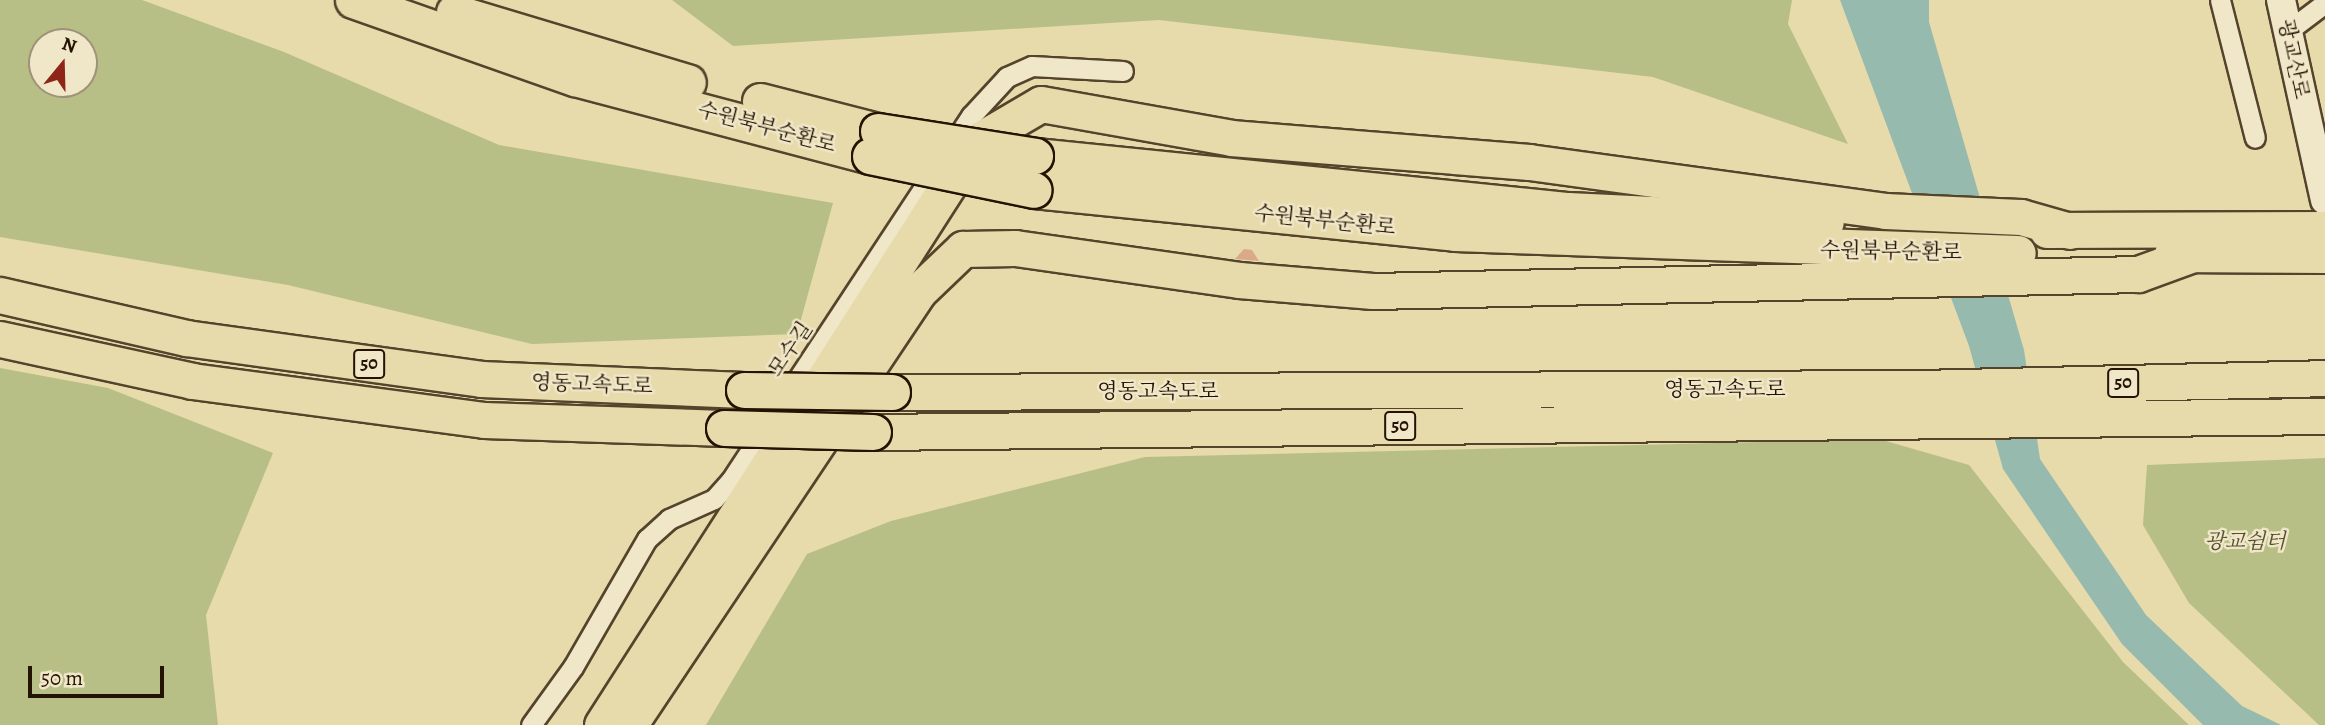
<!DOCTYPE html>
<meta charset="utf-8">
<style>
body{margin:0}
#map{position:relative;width:2325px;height:725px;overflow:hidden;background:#e7daab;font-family:Alegreya,"Noto Serif KR",serif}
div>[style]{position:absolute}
.green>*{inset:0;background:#b7bf87}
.water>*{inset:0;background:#97baae}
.building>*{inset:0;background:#dba98a}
.roads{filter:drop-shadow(2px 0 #55442c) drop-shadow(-2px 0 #55442c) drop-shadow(0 2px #55442c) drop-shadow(0 -2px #55442c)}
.street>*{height:19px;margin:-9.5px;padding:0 9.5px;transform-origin:9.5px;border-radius:9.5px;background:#efe7c8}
.secondary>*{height:28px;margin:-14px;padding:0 14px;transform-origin:14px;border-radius:14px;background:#efe7c8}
.highway>*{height:35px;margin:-17.5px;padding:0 17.5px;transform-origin:17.5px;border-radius:17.5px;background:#e7daab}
.bridges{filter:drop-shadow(2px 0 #241202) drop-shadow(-2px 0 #241202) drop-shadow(0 2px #241202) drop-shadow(0 -2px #241202)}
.highway-bridge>*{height:35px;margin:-17.5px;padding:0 17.5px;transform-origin:17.5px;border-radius:17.5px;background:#e7daab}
span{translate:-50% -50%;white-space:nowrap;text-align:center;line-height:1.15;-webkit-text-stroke:5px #efe7c8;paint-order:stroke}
.shield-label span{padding:2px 5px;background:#efe7c8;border:2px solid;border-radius:5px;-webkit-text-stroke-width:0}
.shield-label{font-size:19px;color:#241202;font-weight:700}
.street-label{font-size:21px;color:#241202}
.park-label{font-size:21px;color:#574f31;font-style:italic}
.north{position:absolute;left:28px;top:28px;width:70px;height:70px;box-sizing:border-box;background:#efe7c8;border:2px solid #9e9279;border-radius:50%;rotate:19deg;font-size:19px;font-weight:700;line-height:28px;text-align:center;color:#241202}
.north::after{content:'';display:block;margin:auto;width:24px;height:32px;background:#8f2418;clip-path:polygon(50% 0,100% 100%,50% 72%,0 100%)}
.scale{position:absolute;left:28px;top:666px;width:136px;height:32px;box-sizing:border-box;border:4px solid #241202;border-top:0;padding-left:9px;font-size:21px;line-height:24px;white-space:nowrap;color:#241202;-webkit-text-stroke:5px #efe7c8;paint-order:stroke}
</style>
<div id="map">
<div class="green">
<div style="clip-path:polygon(evenodd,0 0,142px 0,284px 52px,499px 145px,833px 203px,797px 334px,532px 344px,288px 285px,0 237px,0 0,42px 42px,84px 42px,84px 84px,42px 84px,42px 42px)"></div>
<div style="clip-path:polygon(672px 0,1792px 0,1788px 24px,1848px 144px,1653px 77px,1159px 20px,733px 46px)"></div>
<div style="clip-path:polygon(0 368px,108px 388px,273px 453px,206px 615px,218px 725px,0 725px)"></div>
<div style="clip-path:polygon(1879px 439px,1969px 465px,2123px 662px,2189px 725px,706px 725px,807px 554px,891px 521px,1145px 457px)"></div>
<div style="clip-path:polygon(2325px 458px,2325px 725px,2319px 725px,2189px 603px,2143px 525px,2147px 465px)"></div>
</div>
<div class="water">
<div style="clip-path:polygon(1840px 0,1929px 0,1929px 22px,2024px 350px,2040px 459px,2146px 615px,2242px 706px,2281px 725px,2203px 725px,2122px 644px,2003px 469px,1969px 346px)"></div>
</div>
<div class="building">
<div style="clip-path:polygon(1244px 249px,1252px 250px,1259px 261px,1235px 259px)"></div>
</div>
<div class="roads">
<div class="street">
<div style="left:2220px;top:0;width:142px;rotate:75.8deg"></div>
<div style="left:2288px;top:31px;width:46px;rotate:-37.1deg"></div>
<div style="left:531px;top:725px;width:72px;rotate:-54.1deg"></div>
<div style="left:573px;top:667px;width:148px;rotate:-60deg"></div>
<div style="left:647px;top:539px;width:30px;rotate:-42deg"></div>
<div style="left:669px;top:519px;width:49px;rotate:-24deg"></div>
<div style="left:714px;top:499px;width:25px;rotate:-48deg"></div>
<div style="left:731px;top:480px;width:436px;rotate:-56.6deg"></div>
<div style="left:971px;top:116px;width:53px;rotate:-47.3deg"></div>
<div style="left:1007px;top:77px;width:27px;rotate:-24deg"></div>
<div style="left:1032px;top:66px;width:91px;rotate:3.1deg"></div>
</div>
<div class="secondary">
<div style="left:2281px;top:0;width:205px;rotate:77.6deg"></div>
</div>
<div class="highway">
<div style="left:353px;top:0;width:235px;rotate:19.4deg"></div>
<div style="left:575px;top:78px;width:305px;rotate:14.8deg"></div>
<div style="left:454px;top:12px;width:244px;rotate:16.7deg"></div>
<div style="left:760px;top:101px;width:122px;rotate:14.3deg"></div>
<div style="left:1035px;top:156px;width:536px;rotate:5.79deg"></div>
<div style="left:1568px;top:210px;width:258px;rotate:2.7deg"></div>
<div style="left:1034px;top:190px;width:423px;rotate:5.8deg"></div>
<div style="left:1455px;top:233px;width:563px;rotate:2.03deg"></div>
<div style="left:2047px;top:230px;width:278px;rotate:-0.2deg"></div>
<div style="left:2172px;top:254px;width:153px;rotate:0.4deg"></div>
<div style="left:0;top:295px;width:191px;rotate:13deg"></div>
<div style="left:186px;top:338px;width:298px;rotate:7.9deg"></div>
<div style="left:481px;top:379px;width:263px;rotate:2.4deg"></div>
<div style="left:0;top:339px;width:197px;rotate:12.3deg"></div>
<div style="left:192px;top:381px;width:295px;rotate:7.6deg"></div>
<div style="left:484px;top:420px;width:240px;rotate:1.9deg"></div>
<div style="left:892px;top:392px;width:1029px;rotate:-0.22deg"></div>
<div style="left:1921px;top:388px;width:404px;rotate:-1.4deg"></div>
<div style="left:873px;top:432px;width:1452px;rotate:-0.63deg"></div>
<div style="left:602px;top:725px;width:672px;rotate:-57.33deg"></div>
<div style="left:965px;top:159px;width:26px;rotate:-51deg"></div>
<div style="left:981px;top:139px;width:69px;rotate:-30.3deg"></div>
<div style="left:1041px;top:104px;width:193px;rotate:10.1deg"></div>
<div style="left:1231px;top:138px;width:299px;rotate:4.6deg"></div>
<div style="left:1529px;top:162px;width:359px;rotate:7.8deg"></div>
<div style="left:1885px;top:211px;width:136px;rotate:2.5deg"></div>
<div style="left:2021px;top:217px;width:51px;rotate:15.9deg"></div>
<div style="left:629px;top:725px;width:522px;rotate:-56.25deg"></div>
<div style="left:919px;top:291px;width:61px;rotate:-43.7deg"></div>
<div style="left:963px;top:249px;width:52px;rotate:-1.1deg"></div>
<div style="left:1015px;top:248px;width:226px;rotate:8.1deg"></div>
<div style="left:1239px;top:280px;width:134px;rotate:4.7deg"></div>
<div style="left:1373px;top:291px;width:765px;rotate:-1.27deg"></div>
<div style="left:2138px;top:274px;width:59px;rotate:-20deg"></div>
</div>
</div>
<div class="bridges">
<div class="highway-bridge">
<div style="left:878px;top:131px;width:159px;rotate:9deg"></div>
<div style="left:870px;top:156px;width:167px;rotate:11.7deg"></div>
<div style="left:744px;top:390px;width:148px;rotate:0.8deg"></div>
<div style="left:724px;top:428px;width:149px;rotate:1.5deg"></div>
</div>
</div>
<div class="shield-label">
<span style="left:369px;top:364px">50</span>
<span style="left:2123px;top:383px">50</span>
<span style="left:1400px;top:426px">50</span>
</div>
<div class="street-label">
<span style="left:2294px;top:59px;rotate:78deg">광교산로</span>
<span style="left:767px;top:127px;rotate:15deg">수원북부순환로</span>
<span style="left:1325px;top:220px;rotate:6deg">수원북부순환로</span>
<span style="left:1891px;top:251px;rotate:1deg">수원북부순환로</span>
<span style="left:790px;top:349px;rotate:-56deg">모수길</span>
<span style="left:592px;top:384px;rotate:2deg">영동고속도로</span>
<span style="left:1725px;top:389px">영동고속도로</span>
<span style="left:1158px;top:391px">영동고속도로</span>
</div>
<div class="park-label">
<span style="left:2245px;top:541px">광교쉼터</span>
</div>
<div class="north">N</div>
<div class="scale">50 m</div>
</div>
